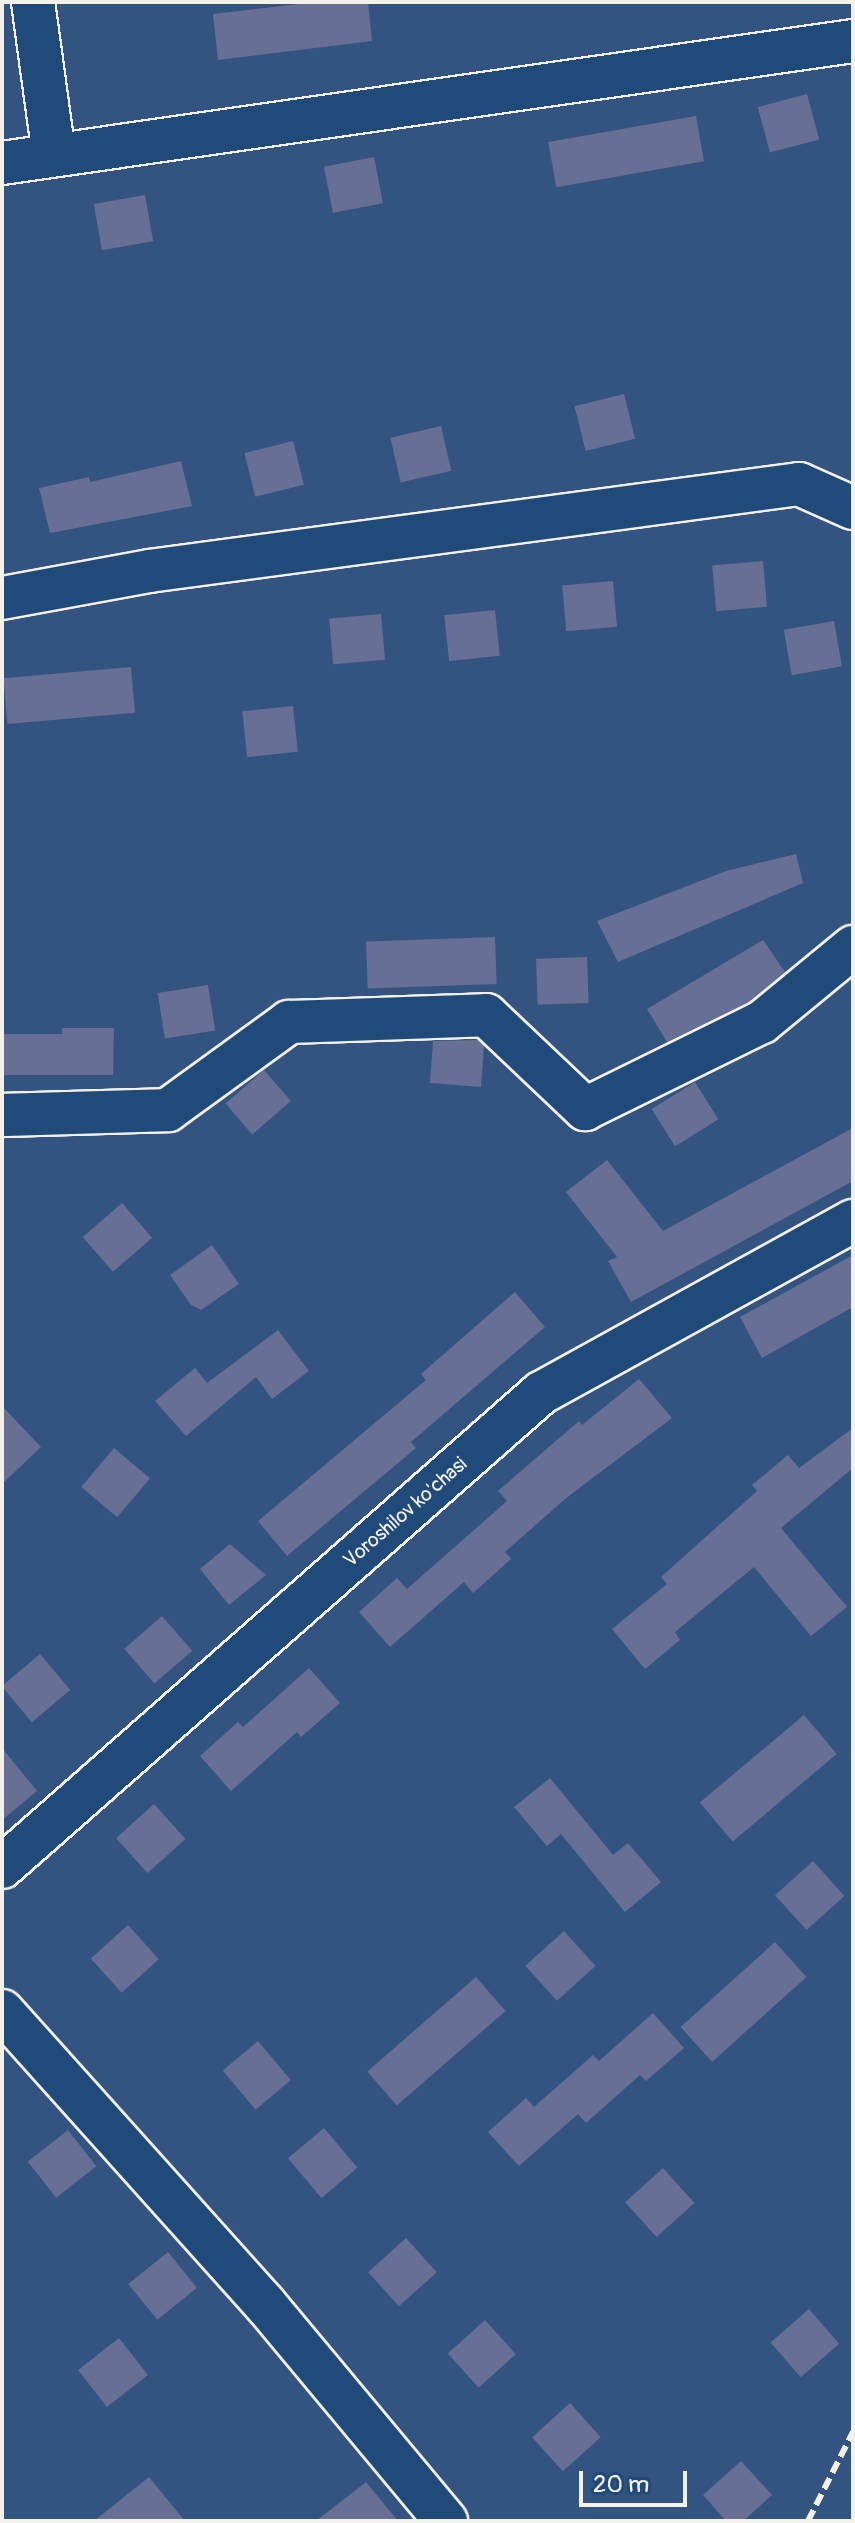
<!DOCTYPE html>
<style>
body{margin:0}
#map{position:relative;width:855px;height:2523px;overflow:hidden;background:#335481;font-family:Pangolin,sans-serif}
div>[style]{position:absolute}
.building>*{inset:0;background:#676f94;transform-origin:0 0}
.roads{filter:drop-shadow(2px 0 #f4f1e8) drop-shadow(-2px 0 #f4f1e8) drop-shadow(0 2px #f4f1e8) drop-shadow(0 -2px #f4f1e8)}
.street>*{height:42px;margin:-21px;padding:0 21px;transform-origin:21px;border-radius:21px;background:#1f4a7a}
.rail>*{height:6px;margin-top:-3px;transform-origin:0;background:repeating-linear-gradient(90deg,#f4f1e8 0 12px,transparent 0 18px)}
span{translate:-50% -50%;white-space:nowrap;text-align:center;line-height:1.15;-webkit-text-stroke:7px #1f4a7a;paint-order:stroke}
.street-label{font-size:20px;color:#f4f1e8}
.frame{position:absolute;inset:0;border:4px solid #f4f1e8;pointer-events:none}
.scale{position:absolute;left:579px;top:2471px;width:108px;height:36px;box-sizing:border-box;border:4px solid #f4f1e8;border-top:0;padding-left:10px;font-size:24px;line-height:28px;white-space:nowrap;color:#f4f1e8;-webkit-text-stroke:6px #1f4a7a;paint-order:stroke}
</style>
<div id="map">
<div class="building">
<div style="clip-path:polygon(315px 2px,368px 2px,372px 41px,218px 60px,213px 14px)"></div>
<div style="left:807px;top:94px;width:47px;height:51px;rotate:75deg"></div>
<div style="left:696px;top:116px;width:46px;height:150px;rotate:80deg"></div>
<div style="left:374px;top:157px;width:47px;height:51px;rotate:79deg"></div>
<div style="left:145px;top:195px;width:47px;height:52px;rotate:80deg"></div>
<div style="left:624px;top:394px;width:46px;height:51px;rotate:76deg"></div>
<div style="left:441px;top:426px;width:46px;height:52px;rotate:77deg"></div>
<div style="left:293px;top:441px;width:45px;height:50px;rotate:76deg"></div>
<div style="clip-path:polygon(181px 461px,192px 506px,50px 533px,39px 488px,89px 477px,90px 482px)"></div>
<div style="left:763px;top:561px;width:46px;height:51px;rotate:85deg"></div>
<div style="left:613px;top:581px;width:46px;height:51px;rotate:85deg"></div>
<div style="left:495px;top:610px;width:46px;height:51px;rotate:84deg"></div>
<div style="left:381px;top:614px;width:46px;height:52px;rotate:85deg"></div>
<div style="left:834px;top:621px;width:46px;height:51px;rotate:80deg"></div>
<div style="left:131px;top:667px;width:46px;height:128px;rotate:85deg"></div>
<div style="left:293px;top:706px;width:46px;height:51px;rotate:84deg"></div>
<div style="clip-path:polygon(796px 854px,803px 883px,618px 962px,597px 921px,726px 871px)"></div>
<div style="left:495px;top:937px;width:47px;height:129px;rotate:88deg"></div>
<div style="clip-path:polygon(763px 940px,785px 972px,749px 1002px,667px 1042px,647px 1009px)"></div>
<div style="left:587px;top:957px;width:46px;height:51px;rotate:88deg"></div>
<div style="left:208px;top:985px;width:46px;height:51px;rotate:81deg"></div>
<div style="clip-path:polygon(62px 1028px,114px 1028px,113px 1075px,2px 1075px,2px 1034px,62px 1034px)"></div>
<div style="clip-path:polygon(478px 1040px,484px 1046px,481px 1087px,430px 1083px,433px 1041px)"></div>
<div style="left:264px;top:1070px;width:41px;height:51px;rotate:49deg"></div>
<div style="left:695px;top:1082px;width:44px;height:51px;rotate:58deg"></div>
<div style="clip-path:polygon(853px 1128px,853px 1181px,631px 1302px,608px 1261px,617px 1257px,566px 1192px,607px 1160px,663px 1231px)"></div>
<div style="left:122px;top:1203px;width:46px;height:52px;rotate:49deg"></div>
<div style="clip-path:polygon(212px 1245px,239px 1284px,201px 1310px,191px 1305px,170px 1275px)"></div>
<div style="clip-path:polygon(853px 1255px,853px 1307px,762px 1358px,740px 1317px)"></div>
<div style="clip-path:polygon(515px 1292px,545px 1327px,411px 1442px,416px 1448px,287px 1556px,258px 1521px,426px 1380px,421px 1374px)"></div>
<div style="clip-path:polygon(278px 1330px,309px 1371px,272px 1399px,256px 1377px,186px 1436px,155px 1401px,195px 1368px,207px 1383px)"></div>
<div style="clip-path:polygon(639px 1379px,672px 1418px,565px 1499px,505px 1552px,511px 1559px,473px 1593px,464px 1582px,390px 1647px,359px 1612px,397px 1578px,407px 1589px,507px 1501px,498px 1491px,579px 1421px,582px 1425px)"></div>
<div style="clip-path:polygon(2px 1406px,41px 1447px,2px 1484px)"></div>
<div style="clip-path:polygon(853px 1428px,853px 1468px,781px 1528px,847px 1607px,811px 1636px,754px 1567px,675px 1632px,680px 1640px,645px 1669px,612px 1629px,667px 1584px,661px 1577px,757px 1491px,752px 1485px,788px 1455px,799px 1468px)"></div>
<div style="left:114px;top:1448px;width:47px;height:51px;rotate:40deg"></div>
<div style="clip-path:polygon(230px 1544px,266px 1575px,229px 1605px,200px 1569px)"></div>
<div style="left:162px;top:1616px;width:46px;height:50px;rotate:49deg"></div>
<div style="left:40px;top:1654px;width:47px;height:50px;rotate:50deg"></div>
<div style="clip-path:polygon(309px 1668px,340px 1703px,301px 1737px,297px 1732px,231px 1791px,200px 1756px,238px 1722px,243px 1727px)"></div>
<div style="left:804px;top:1715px;width:51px;height:136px;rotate:50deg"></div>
<div style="clip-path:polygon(2px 1748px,37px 1791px,2px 1820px)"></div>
<div style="clip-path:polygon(550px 1778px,613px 1855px,628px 1843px,661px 1882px,625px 1912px,561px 1834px,547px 1846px,514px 1807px)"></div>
<div style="left:154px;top:1804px;width:47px;height:51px;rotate:48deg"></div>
<div style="left:813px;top:1861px;width:47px;height:51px;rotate:48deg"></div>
<div style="left:128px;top:1925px;width:46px;height:50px;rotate:48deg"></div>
<div style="left:564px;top:1931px;width:47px;height:52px;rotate:48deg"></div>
<div style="left:775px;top:1942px;width:47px;height:127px;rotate:48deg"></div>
<div style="left:476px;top:1977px;width:45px;height:144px;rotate:49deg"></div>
<div style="clip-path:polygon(653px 2013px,684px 2048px,646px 2081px,640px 2075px,586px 2123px,578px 2114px,519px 2166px,488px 2132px,526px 2098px,534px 2107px,593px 2055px,599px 2061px)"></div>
<div style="left:258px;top:2041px;width:51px;height:46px;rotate:50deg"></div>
<div style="left:324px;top:2128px;width:52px;height:47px;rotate:50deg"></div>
<div style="left:68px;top:2130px;width:46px;height:51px;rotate:52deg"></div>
<div style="left:663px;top:2168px;width:47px;height:51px;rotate:48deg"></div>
<div style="left:406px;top:2238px;width:46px;height:51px;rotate:48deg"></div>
<div style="left:168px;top:2252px;width:46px;height:51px;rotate:51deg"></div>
<div style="left:809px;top:2309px;width:46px;height:51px;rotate:49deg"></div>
<div style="left:485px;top:2320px;width:46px;height:50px;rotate:48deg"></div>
<div style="left:119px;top:2338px;width:47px;height:52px;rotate:52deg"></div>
<div style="left:570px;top:2403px;width:46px;height:51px;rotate:48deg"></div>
<div style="clip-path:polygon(741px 2461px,772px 2495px,743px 2521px,726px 2521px,703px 2495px)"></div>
<div style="clip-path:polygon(149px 2477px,185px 2521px,94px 2521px)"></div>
<div style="clip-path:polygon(366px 2482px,398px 2521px,316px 2521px)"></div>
</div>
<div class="roads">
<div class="street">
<div style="left:33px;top:2px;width:155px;rotate:82.2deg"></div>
<div style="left:2px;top:163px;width:860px;rotate:-8.16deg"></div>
<div style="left:2px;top:598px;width:149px;rotate:-10.4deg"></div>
<div style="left:149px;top:571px;width:656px;rotate:-7.62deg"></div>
<div style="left:799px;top:484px;width:59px;rotate:24deg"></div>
<div style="left:2px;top:1115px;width:166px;rotate:-1.7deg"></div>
<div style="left:168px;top:1110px;width:150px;rotate:-36deg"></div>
<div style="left:289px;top:1022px;width:197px;rotate:-2deg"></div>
<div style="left:486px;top:1015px;width:137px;rotate:43.5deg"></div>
<div style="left:585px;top:1109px;width:197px;rotate:-26.2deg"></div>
<div style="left:762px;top:1022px;width:118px;rotate:-39.5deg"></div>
<div style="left:2px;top:1867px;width:718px;rotate:-41.33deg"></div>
<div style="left:541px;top:1393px;width:356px;rotate:-28.9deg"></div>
<div style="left:2px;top:2011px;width:394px;rotate:48.1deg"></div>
<div style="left:265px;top:2304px;width:283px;rotate:50.2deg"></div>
</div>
</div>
<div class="rail">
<div style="left:808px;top:2521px;width:100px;rotate:-63.2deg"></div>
</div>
<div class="street-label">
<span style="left:405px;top:1512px;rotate:-41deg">Voroshilov ko'chasi</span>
</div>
<div class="frame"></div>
<div class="scale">20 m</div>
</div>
